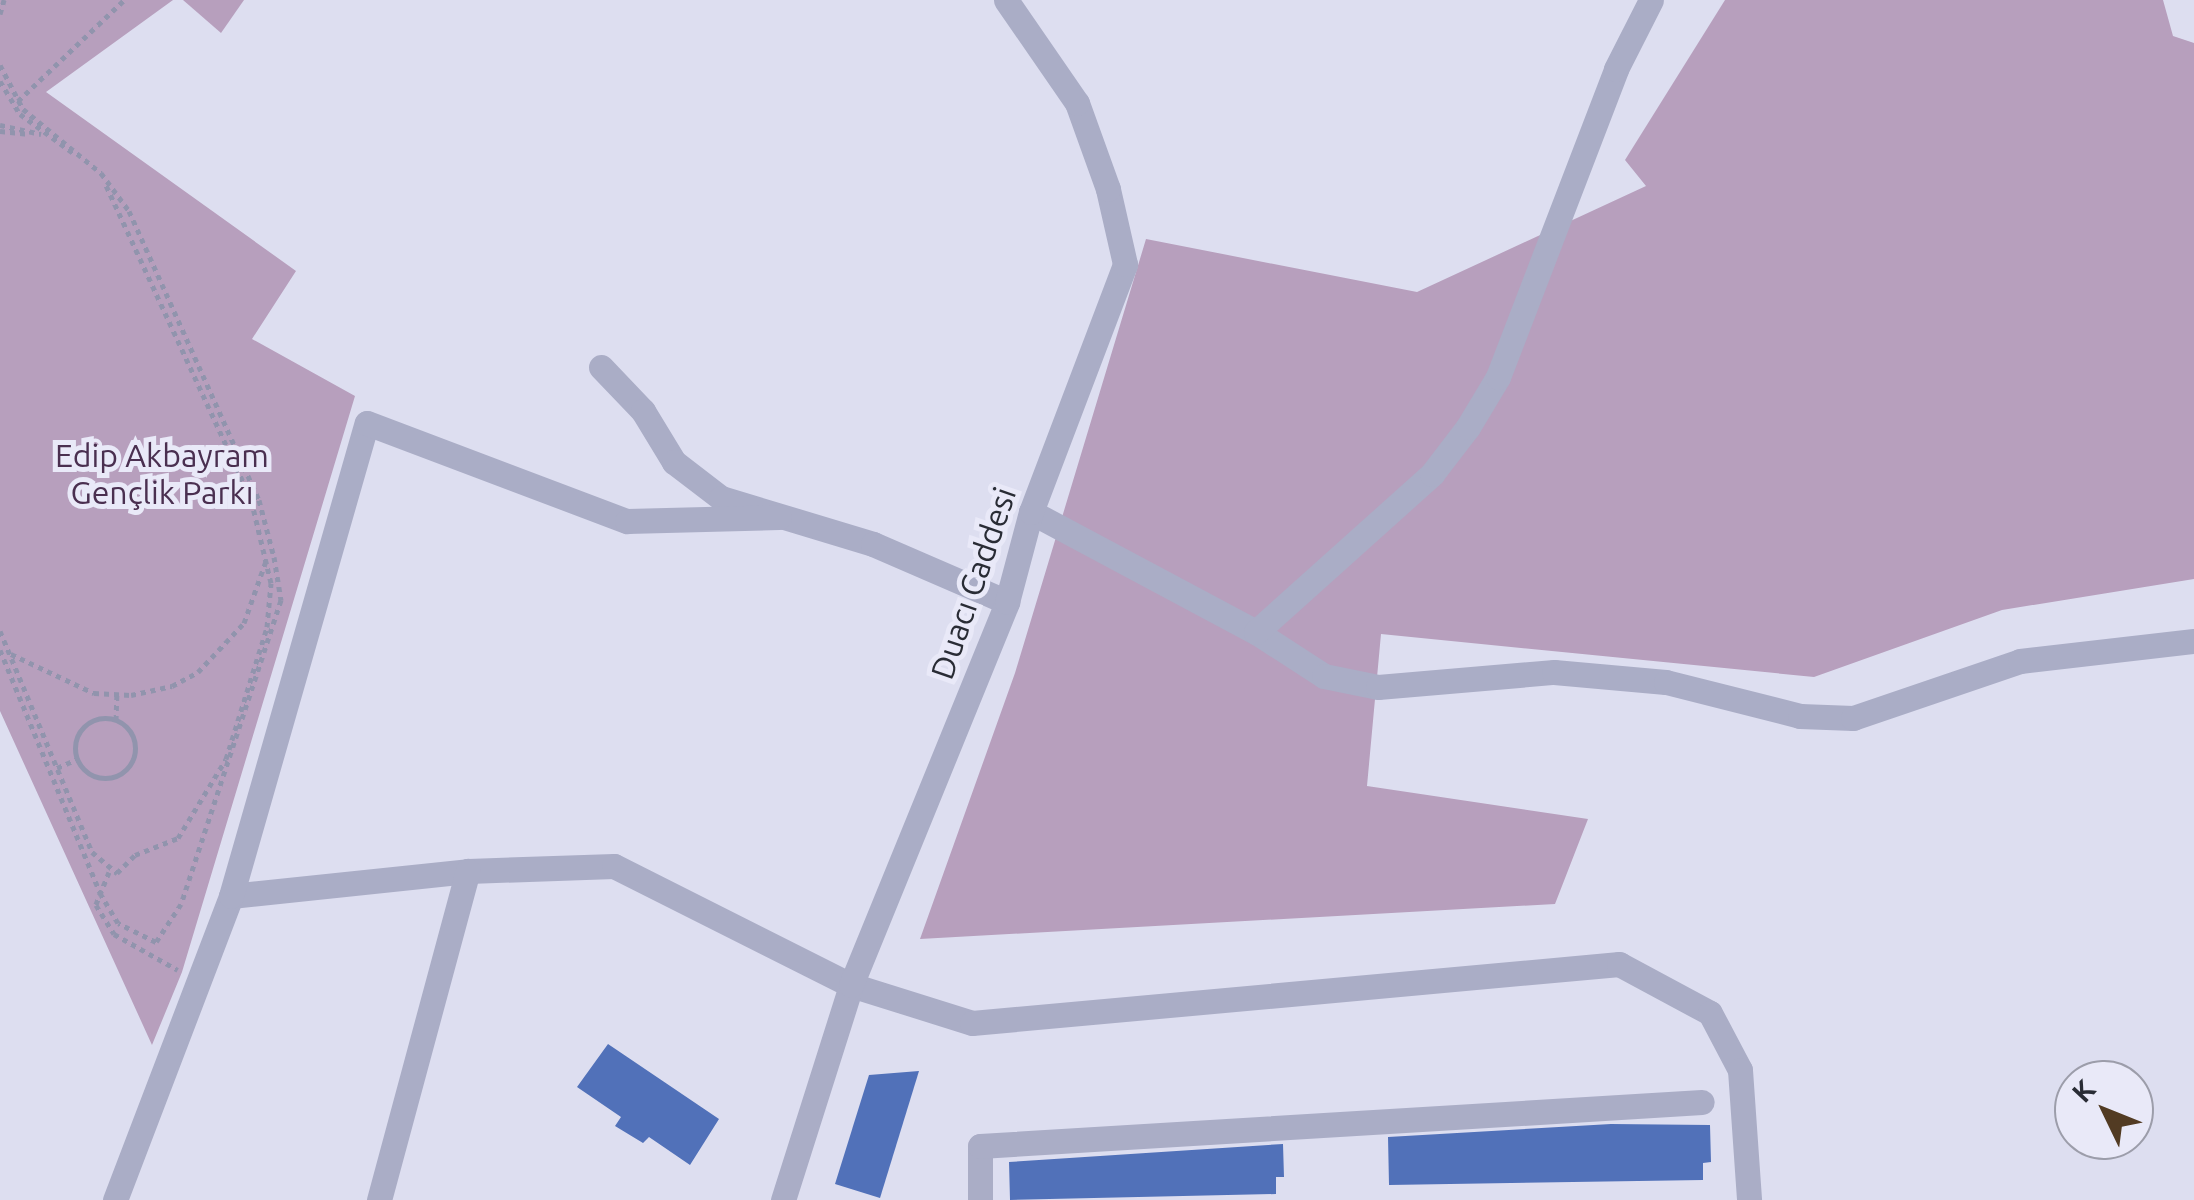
<!DOCTYPE html>
<meta charset="utf-8">
<style>
body{margin:0}
#map{position:relative;width:2194px;height:1200px;overflow:hidden;background:#dddef0;font-family:Ubuntu,sans-serif}
div>[style]{position:absolute}
.green>*{inset:0;background:#b79fbd}
.building>*{inset:0;background:#5171b9}
.path>*{height:5px;margin-top:-2.5px;transform-origin:0;background:repeating-linear-gradient(90deg,#9194ad 0 5px,transparent 0 10px)}
.path>.ring{margin:-2.5px;padding:0;box-sizing:content-box;background:none;border:5px solid #9194ad;border-radius:50%}
.minor>*{height:25px;margin:-12.5px;padding:0 12.5px;transform-origin:12.5px;border-radius:12.5px;background:#aaadc6}
span{translate:-50% -50%;white-space:nowrap;text-align:center;line-height:1.15;-webkit-text-stroke:10px #e9e9f8;paint-order:stroke}
.park-label{font-size:32px;color:#4a2f50}
.street-label{font-size:32px;color:#292c35}
.north{position:absolute;left:2054px;top:1060px;width:100px;height:100px;box-sizing:border-box;background:#e9e9f8;border:2px solid #9c9daa;border-radius:50%;rotate:313deg;font-size:28px;font-weight:700;line-height:40px;text-align:center;color:#292c35}
.north::after{content:'';display:block;margin:auto;width:35px;height:45px;background:#523b23;clip-path:polygon(50% 0,100% 100%,50% 72%,0 100%)}
</style>
<div id="map">
<div class="green">
<div style="clip-path:polygon(0 0,173px 0,46px 92px,296px 271px,252px 339px,355px 396px,182px 972px,152px 1045px,0 711px)"></div>
<div style="clip-path:polygon(183px 0,244px 0,221px 33px)"></div>
<div style="clip-path:polygon(1725px 0,2163px 0,2173px 36px,2194px 43px,2194px 579px,2002px 610px,1814px 677px,1381px 634px,1367px 786px,1588px 819px,1555px 904px,920px 939px,1015px 673px,1146px 239px,1417px 292px,1646px 186px,1625px 160px)"></div>
</div>
<div class="building">
<div style="clip-path:polygon(608px 1044px,719px 1119px,690px 1165px,649px 1137px,643px 1143px,615px 1126px,621px 1117px,577px 1087px)"></div>
<div style="clip-path:polygon(919px 1071px,880px 1198px,835px 1184px,869px 1075px)"></div>
<div style="clip-path:polygon(1611px 1124px,1710px 1125px,1711px 1162px,1703px 1163px,1703px 1180px,1389px 1185px,1388px 1137px)"></div>
<div style="clip-path:polygon(1283px 1144px,1284px 1177px,1276px 1177px,1276px 1194px,1010px 1200px,1009px 1162px)"></div>
</div>
<div class="path">
<div style="left:0;top:14px;width:15px;rotate:-74deg"></div>
<div style="left:0;top:65px;width:50px;rotate:62.4deg"></div>
<div style="left:23px;top:109px;width:101px;rotate:39.4deg"></div>
<div style="left:101px;top:173px;width:47px;rotate:53.6deg"></div>
<div style="left:129px;top:211px;width:317px;rotate:65.8deg"></div>
<div style="left:259px;top:500px;width:59px;rotate:75.3deg"></div>
<div style="left:274px;top:557px;width:44px;rotate:80.8deg"></div>
<div style="left:281px;top:600px;width:320px;rotate:108.2deg"></div>
<div style="left:181px;top:904px;width:45px;rotate:123.3deg"></div>
<div style="left:156px;top:942px;width:42px;rotate:-153.4deg"></div>
<div style="left:118px;top:923px;width:33px;rotate:-121deg"></div>
<div style="left:101px;top:895px;width:265px;rotate:-112.4deg"></div>
<div style="left:0;top:81px;width:39px;rotate:59deg"></div>
<div style="left:20px;top:114px;width:66px;rotate:36.3deg"></div>
<div style="left:18px;top:101px;width:146px;rotate:-43.6deg"></div>
<div style="left:0;top:125px;width:42px;rotate:12.4deg"></div>
<div style="left:0;top:131px;width:27px;rotate:6deg"></div>
<div style="left:0;top:631px;width:239px;rotate:67.4deg"></div>
<div style="left:92px;top:852px;width:33px;rotate:40deg"></div>
<div style="left:117px;top:873px;width:25px;rotate:-45deg"></div>
<div style="left:135px;top:855px;width:46px;rotate:-21.6deg"></div>
<div style="left:178px;top:838px;width:92px;rotate:-58.7deg"></div>
<div style="left:226px;top:759px;width:138px;rotate:-72.7deg"></div>
<div style="left:267px;top:627px;width:44px;rotate:-84.8deg"></div>
<div style="left:271px;top:583px;width:86px;rotate:-103.4deg"></div>
<div style="left:251px;top:499px;width:346px;rotate:-114.8deg"></div>
<div style="left:11px;top:654px;width:92px;rotate:25.2deg"></div>
<div style="left:94px;top:693px;width:37px;rotate:3deg"></div>
<div style="left:131px;top:695px;width:42px;rotate:-12.4deg"></div>
<div style="left:172px;top:686px;width:30px;rotate:-28deg"></div>
<div style="left:198px;top:672px;width:67px;rotate:-46.8deg"></div>
<div style="left:244px;top:623px;width:66px;rotate:-70.5deg"></div>
<div class="ring" style="left:75px;top:718px;width:55px;height:55px"></div>
<div style="left:116px;top:720px;width:26px;rotate:-88deg"></div>
<div style="left:57px;top:768px;width:22px;rotate:-24deg"></div>
<div style="left:109px;top:872px;width:35px;rotate:112deg"></div>
<div style="left:96px;top:905px;width:34px;rotate:58deg"></div>
<div style="left:114px;top:934px;width:73px;rotate:29.4deg"></div>
</div>
<div class="minor">
<div style="left:601px;top:367px;width:61px;rotate:46.3deg"></div>
<div style="left:643px;top:411px;width:60px;rotate:58.7deg"></div>
<div style="left:674px;top:462px;width:59px;rotate:37.5deg"></div>
<div style="left:721px;top:498px;width:159px;rotate:16.8deg"></div>
<div style="left:873px;top:544px;width:146px;rotate:23.4deg"></div>
<div style="left:1031px;top:512px;width:255px;rotate:28.1deg"></div>
<div style="left:1256px;top:632px;width:81px;rotate:32.9deg"></div>
<div style="left:1324px;top:676px;width:55px;rotate:11.5deg"></div>
<div style="left:1378px;top:687px;width:177px;rotate:-4.9deg"></div>
<div style="left:1554px;top:672px;width:112px;rotate:5.1deg"></div>
<div style="left:1666px;top:682px;width:138px;rotate:14.2deg"></div>
<div style="left:1800px;top:716px;width:53px;rotate:2.2deg"></div>
<div style="left:1853px;top:718px;width:176px;rotate:-18.8deg"></div>
<div style="left:2020px;top:661px;width:175px;rotate:-6.6deg"></div>
<div style="left:1256px;top:632px;width:237px;rotate:-41.9deg"></div>
<div style="left:1432px;top:474px;width:59px;rotate:-52.5deg"></div>
<div style="left:1468px;top:427px;width:58px;rotate:-59deg"></div>
<div style="left:1498px;top:377px;width:330px;rotate:-69deg"></div>
<div style="left:1616px;top:69px;width:77px;rotate:-63.1deg"></div>
<div style="left:231px;top:896px;width:238px;rotate:-6deg"></div>
<div style="left:468px;top:871px;width:146px;rotate:-2deg"></div>
<div style="left:614px;top:866px;width:265px;rotate:26.7deg"></div>
<div style="left:851px;top:985px;width:127px;rotate:17.4deg"></div>
<div style="left:972px;top:1023px;width:650px;rotate:-5.21deg"></div>
<div style="left:1619px;top:964px;width:103px;rotate:28.3deg"></div>
<div style="left:1710px;top:1013px;width:64px;rotate:62.2deg"></div>
<div style="left:1740px;top:1070px;width:130px;rotate:86deg"></div>
<div style="left:115px;top:1200px;width:325px;rotate:-69.1deg"></div>
<div style="left:231px;top:896px;width:492px;rotate:-74deg"></div>
<div style="left:367px;top:423px;width:278px;rotate:20.7deg"></div>
<div style="left:627px;top:521px;width:152px;rotate:-1.5deg"></div>
<div style="left:379px;top:1200px;width:341px;rotate:-74.9deg"></div>
<div style="left:783px;top:1200px;width:225px;rotate:-72.4deg"></div>
<div style="left:851px;top:985px;width:414px;rotate:-67.8deg"></div>
<div style="left:1007px;top:602px;width:93px;rotate:-75.1deg"></div>
<div style="left:1031px;top:512px;width:265px;rotate:-69.2deg"></div>
<div style="left:1125px;top:264px;width:77px;rotate:-102.8deg"></div>
<div style="left:1108px;top:189px;width:91px;rotate:-109.8deg"></div>
<div style="left:1077px;top:103px;width:125px;rotate:-124.6deg"></div>
<div style="left:980px;top:1200px;width:54px;rotate:-90deg"></div>
<div style="left:980px;top:1146px;width:723px;rotate:-3.49deg"></div>
</div>
<div class="park-label">
<span style="left:162px;top:474px">Edip Akbayram<br>Gençlik Parkı</span>
</div>
<div class="street-label">
<span style="left:973px;top:583px;rotate:-71deg">Duacı Caddesi</span>
</div>
<div class="north">K</div>
</div>
